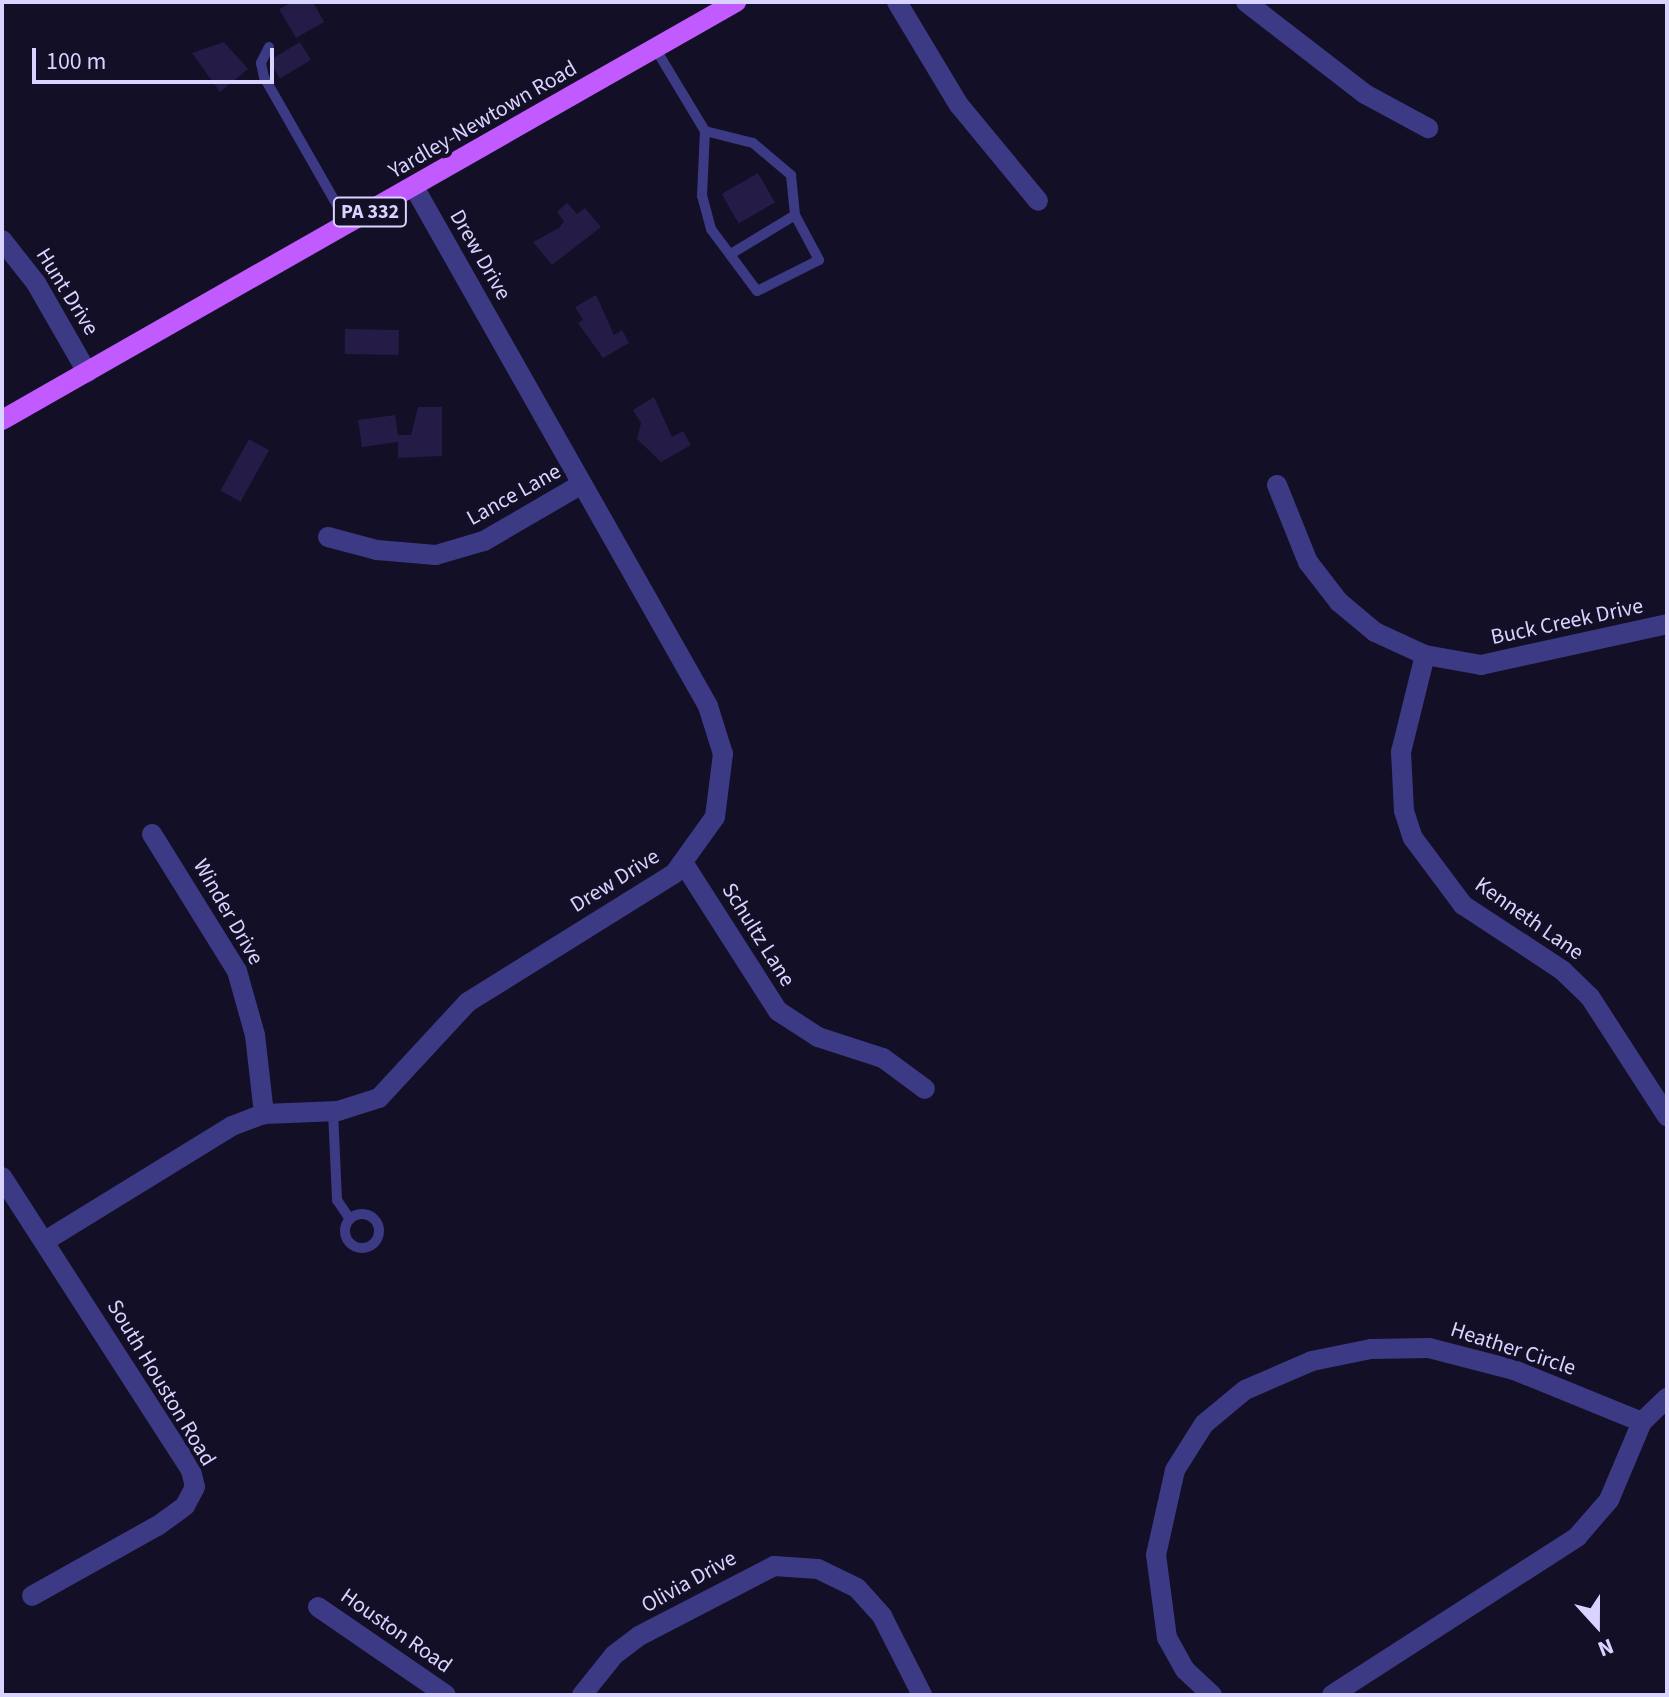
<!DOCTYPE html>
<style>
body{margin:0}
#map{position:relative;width:1669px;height:1697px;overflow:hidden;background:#130f26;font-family:"Source Sans 3",sans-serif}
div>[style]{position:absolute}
.building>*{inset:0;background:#241b47;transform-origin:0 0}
.service>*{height:10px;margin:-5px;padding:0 5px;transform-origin:5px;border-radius:5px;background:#3d3a85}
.service>.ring{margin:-5px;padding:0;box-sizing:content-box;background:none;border:10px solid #3d3a85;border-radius:50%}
.minor>*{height:20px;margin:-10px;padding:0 10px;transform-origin:10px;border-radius:10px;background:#3d3a85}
.primary>*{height:20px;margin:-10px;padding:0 10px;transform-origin:10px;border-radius:10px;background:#c25bff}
span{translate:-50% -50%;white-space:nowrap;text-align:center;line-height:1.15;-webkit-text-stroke:8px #130f26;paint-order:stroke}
.shield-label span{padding:2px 6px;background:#130f26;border:2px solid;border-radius:6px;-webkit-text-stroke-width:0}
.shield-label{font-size:20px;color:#d9d4ff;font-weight:700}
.street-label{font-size:22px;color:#d9d4ff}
.frame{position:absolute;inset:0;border:4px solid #d9d4ff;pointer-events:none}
.north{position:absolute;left:1557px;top:1585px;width:80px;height:80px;-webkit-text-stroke:6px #130f26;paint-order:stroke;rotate:159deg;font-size:22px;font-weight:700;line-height:32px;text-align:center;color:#d9d4ff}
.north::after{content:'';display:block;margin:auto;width:28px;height:36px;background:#d9d4ff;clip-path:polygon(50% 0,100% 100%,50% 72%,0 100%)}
.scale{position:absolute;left:32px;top:48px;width:242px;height:36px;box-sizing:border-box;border:4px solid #d9d4ff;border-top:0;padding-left:10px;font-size:24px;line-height:28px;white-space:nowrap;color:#d9d4ff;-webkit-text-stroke:6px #130f26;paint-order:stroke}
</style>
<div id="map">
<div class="building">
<div style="clip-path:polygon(292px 2px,313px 2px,324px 22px,296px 38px,279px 9px)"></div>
<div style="clip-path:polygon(224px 42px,248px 69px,220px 92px,192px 53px)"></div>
<div style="left:300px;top:42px;width:21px;height:36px;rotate:59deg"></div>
<div style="left:758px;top:173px;width:34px;height:42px;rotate:60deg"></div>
<div style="clip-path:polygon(567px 203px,577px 214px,585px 208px,601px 227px,552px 265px,533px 242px,559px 228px,564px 221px,557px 212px)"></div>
<div style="clip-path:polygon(596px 295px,614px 335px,622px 330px,629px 343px,603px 358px,578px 323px,583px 320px,575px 307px)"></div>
<div style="left:345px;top:329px;width:54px;height:25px;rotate:1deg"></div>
<div style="clip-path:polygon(654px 397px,672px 437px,683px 431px,691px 445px,661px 462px,637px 439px,641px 423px,633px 410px)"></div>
<div style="clip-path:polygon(418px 407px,442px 407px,442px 456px,398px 458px,398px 442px,362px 447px,358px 420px,395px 415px,398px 435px,411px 435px)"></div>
<div style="left:249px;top:439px;width:23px;height:59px;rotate:29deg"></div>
</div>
<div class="service">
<div style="left:269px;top:47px;width:18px;rotate:117deg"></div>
<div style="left:261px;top:63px;width:14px;rotate:78deg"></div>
<div style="left:264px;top:77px;width:169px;rotate:60.3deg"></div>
<div style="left:655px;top:48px;width:97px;rotate:58.9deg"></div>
<div style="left:705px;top:131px;width:49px;rotate:14deg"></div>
<div style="left:753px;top:143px;width:50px;rotate:40.1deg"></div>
<div style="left:791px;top:175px;width:40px;rotate:84.3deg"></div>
<div style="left:795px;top:215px;width:51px;rotate:61.9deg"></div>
<div style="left:819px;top:260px;width:69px;rotate:153.4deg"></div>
<div style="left:757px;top:291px;width:77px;rotate:-126.6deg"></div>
<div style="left:711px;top:229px;width:34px;rotate:-105deg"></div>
<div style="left:702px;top:196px;width:65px;rotate:-87.4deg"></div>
<div style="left:734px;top:252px;width:71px;rotate:-31.2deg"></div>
<div style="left:333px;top:1111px;width:89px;rotate:87.4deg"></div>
<div style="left:337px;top:1200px;width:23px;rotate:56deg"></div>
<div class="ring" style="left:345px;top:1214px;width:24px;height:24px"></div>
</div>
<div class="minor">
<div style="left:897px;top:2px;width:120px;rotate:59deg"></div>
<div style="left:959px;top:105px;width:124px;rotate:50.5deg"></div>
<div style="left:1246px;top:2px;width:150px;rotate:37.7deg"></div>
<div style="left:1365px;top:94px;width:72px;rotate:28.4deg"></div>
<div style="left:2px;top:240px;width:55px;rotate:51.7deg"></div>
<div style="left:36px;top:283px;width:103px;rotate:60.2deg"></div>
<div style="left:1277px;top:485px;width:83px;rotate:68.1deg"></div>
<div style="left:1308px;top:562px;width:51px;rotate:52.2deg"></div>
<div style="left:1339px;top:602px;width:47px;rotate:39.8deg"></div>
<div style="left:1375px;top:632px;width:55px;rotate:24.7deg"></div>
<div style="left:1425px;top:655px;width:57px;rotate:10.1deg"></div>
<div style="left:1481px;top:665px;width:190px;rotate:-12.4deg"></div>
<div style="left:328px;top:537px;width:51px;rotate:14.9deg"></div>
<div style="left:377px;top:550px;width:59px;rotate:4.8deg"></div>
<div style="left:436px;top:555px;width:50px;rotate:-16.3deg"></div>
<div style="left:484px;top:541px;width:113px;rotate:-30.2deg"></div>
<div style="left:1425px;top:655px;width:100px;rotate:103.9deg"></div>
<div style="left:1401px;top:752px;width:59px;rotate:87.1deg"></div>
<div style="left:1404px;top:811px;width:28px;rotate:72deg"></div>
<div style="left:1413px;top:838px;width:84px;rotate:53.3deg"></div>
<div style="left:1463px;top:905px;width:118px;rotate:33.3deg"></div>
<div style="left:1562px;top:970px;width:39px;rotate:44deg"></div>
<div style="left:1590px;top:997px;width:142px;rotate:57.1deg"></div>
<div style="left:152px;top:834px;width:161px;rotate:58.2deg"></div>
<div style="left:237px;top:971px;width:66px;rotate:74.3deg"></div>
<div style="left:255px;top:1035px;width:80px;rotate:83.5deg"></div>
<div style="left:684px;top:864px;width:174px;rotate:57.4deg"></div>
<div style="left:778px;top:1011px;width:48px;rotate:33deg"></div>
<div style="left:818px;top:1037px;width:68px;rotate:17.9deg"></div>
<div style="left:883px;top:1058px;width:52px;rotate:36.4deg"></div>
<div style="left:2px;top:1177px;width:349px;rotate:57.2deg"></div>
<div style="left:191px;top:1470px;width:17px;rotate:77deg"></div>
<div style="left:195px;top:1487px;width:21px;rotate:118deg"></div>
<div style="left:185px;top:1506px;width:34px;rotate:144deg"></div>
<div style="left:157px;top:1526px;width:143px;rotate:150.8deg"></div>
<div style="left:45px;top:1241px;width:220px;rotate:-31.6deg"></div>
<div style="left:232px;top:1126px;width:34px;rotate:-21deg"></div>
<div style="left:264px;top:1114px;width:74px;rotate:-2.3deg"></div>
<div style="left:338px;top:1111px;width:43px;rotate:-17.6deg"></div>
<div style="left:379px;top:1098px;width:131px;rotate:-47.2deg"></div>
<div style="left:468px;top:1002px;width:243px;rotate:-31.9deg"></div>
<div style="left:674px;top:874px;width:70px;rotate:-54.3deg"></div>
<div style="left:715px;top:817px;width:64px;rotate:-82.8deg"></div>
<div style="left:723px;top:754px;width:50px;rotate:-107.4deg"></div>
<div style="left:708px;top:706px;width:596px;rotate:-119.53deg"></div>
<div style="left:318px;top:1607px;width:155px;rotate:34.5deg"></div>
<div style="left:582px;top:1695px;width:51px;rotate:-51.3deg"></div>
<div style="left:614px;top:1655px;width:31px;rotate:-37deg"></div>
<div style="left:639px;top:1636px;width:152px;rotate:-27.4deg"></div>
<div style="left:774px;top:1566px;width:44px;rotate:3.9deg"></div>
<div style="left:818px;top:1569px;width:43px;rotate:26deg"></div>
<div style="left:857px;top:1588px;width:38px;rotate:48deg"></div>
<div style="left:882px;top:1616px;width:89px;rotate:63.1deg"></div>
<div style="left:1212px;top:1695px;width:37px;rotate:-137deg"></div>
<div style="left:1185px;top:1670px;width:37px;rotate:-119deg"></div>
<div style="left:1167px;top:1638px;width:84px;rotate:-97.5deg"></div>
<div style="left:1156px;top:1555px;width:87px;rotate:-77.4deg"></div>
<div style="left:1175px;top:1470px;width:54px;rotate:-57.8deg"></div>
<div style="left:1204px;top:1424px;width:53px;rotate:-39.7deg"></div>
<div style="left:1245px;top:1390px;width:73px;rotate:-23.4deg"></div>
<div style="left:1312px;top:1361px;width:60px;rotate:-11.5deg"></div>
<div style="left:1371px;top:1349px;width:58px;rotate:-1deg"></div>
<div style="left:1429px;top:1348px;width:88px;rotate:14.5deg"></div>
<div style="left:1514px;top:1370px;width:138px;rotate:22.1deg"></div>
<div style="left:1332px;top:1695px;width:292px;rotate:-32.8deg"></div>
<div style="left:1577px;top:1537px;width:49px;rotate:-49.1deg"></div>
<div style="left:1609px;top:1500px;width:85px;rotate:-67.1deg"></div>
<div style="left:1642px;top:1422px;width:35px;rotate:-44deg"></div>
</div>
<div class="primary">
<div style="left:2px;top:420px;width:845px;rotate:-29.66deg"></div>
</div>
<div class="shield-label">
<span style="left:370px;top:212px">PA 332</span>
</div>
<div class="street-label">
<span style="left:483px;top:120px;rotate:-30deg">Yardley-Newtown Road</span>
<span style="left:480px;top:255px;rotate:60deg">Drew Drive</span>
<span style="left:67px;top:292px;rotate:58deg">Hunt Drive</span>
<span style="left:514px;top:495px;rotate:-29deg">Lance Lane</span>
<span style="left:1567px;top:622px;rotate:-12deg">Buck Creek Drive</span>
<span style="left:615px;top:881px;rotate:-32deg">Drew Drive</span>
<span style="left:228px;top:912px;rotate:60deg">Winder Drive</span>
<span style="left:1529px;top:919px;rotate:35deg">Kenneth Lane</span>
<span style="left:758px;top:935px;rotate:58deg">Schultz Lane</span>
<span style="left:1513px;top:1349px;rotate:18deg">Heather Circle</span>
<span style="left:161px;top:1383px;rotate:59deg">South Houston Road</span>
<span style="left:689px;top:1582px;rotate:-29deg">Olivia Drive</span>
<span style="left:396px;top:1631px;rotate:35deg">Houston Road</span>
</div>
<div class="frame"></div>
<div class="north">N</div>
<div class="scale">100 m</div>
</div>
